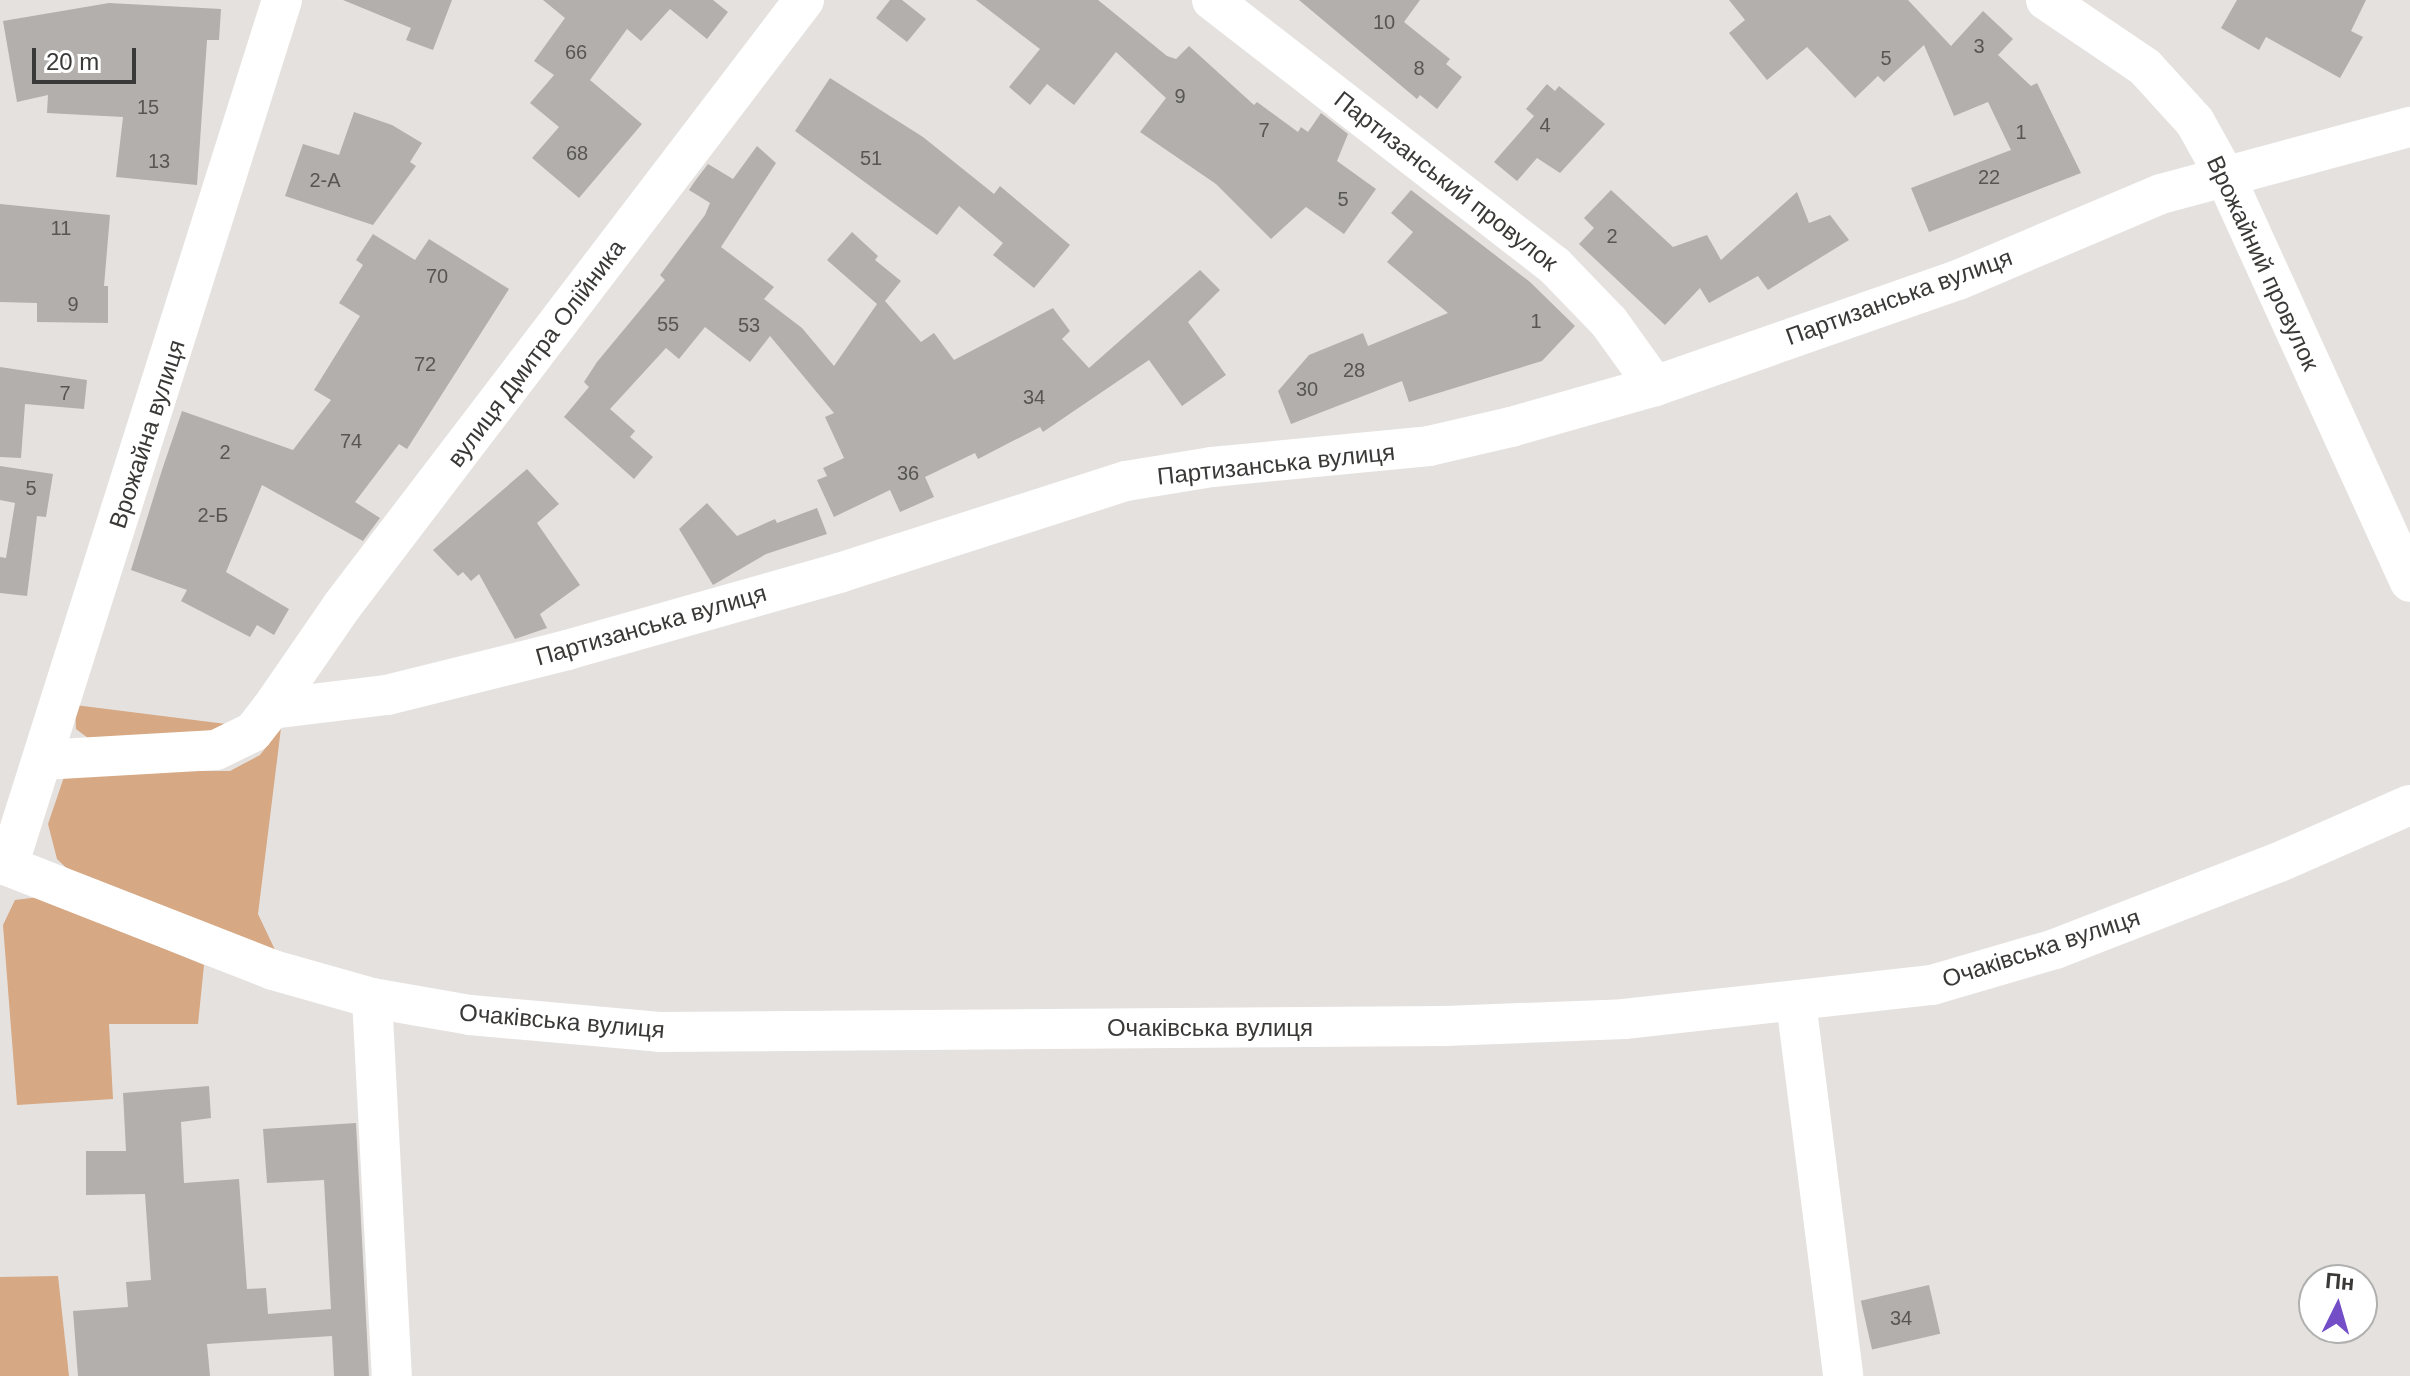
<!DOCTYPE html>
<meta charset="utf-8">
<style>
body{margin:0}
#map{position:relative;width:2410px;height:1376px;overflow:hidden;background:#e5e1df;font-family:Helvetica,sans-serif}
div>[style]{position:absolute}
.green>*{inset:0;background:#d6a883}
.building>*{inset:0;background:#b2afac;transform-origin:0 0}
.minor>*{height:40px;margin:-20px;padding:0 20px;transform-origin:20px;border-radius:20px;background:#fff}
span{translate:-50% -50%;white-space:nowrap;text-align:center;line-height:1.15;-webkit-text-stroke:6px #fff;paint-order:stroke}
.number-label{font-size:20px;color:#585655}
.number-label span{-webkit-text-stroke-width:0}
.street-label{font-size:24px;color:#3a3938}
.north{position:absolute;left:2298px;top:1264px;width:80px;height:80px;box-sizing:border-box;background:#fff;border:2px solid #b0b0af;border-radius:50%;rotate:5deg;font-size:22px;font-weight:700;line-height:32px;text-align:center;color:#3a3938}
.north::after{content:'';display:block;margin:auto;width:28px;height:36px;background:#744ec7;clip-path:polygon(50% 0,100% 100%,50% 72%,0 100%)}
.scale{position:absolute;left:32px;top:48px;width:104px;height:36px;box-sizing:border-box;border:4px solid #3a3938;border-top:0;padding-left:10px;font-size:24px;line-height:28px;white-space:nowrap;color:#3a3938;-webkit-text-stroke:6px #fff;paint-order:stroke}
</style>
<div id="map">
<div class="green">
<div style="clip-path:polygon(75px 705px,242px 726px,228px 735px,92px 741px,76px 729px)"></div>
<div style="clip-path:polygon(281px 728px,258px 914px,276px 952px,76px 877px,57px 859px,48px 824px,64px 777px,89px 771px,230px 771px,260px 755px)"></div>
<div style="clip-path:polygon(39px 897px,204px 965px,198px 1024px,109px 1024px,113px 1099px,17px 1105px,3px 925px,15px 900px)"></div>
<div style="clip-path:polygon(58px 1276px,69px 1376px,0 1376px,0 1277px)"></div>
</div>
<div class="building">
<div style="clip-path:polygon(343px 0,452px 0,433px 50px,406px 40px,411px 28px)"></div>
<div style="clip-path:polygon(543px 0,713px 0,728px 12px,707px 39px,670px 9px,641px 41px,627px 29px,590px 80px,642px 124px,579px 198px,532px 158px,559px 127px,530px 103px,554px 75px,534px 61px,565px 18px)"></div>
<div style="clip-path:polygon(890px 0,902px 0,926px 19px,907px 42px,876px 18px)"></div>
<div style="clip-path:polygon(976px 0,1098px 0,1167px 56px,1176px 59px,1189px 46px,1254px 105px,1257px 102px,1298px 132px,1301px 127px,1308px 132px,1321px 113px,1348px 134px,1337px 161px,1376px 189px,1344px 234px,1306px 207px,1271px 239px,1216px 184px,1140px 132px,1166px 98px,1116px 52px,1074px 105px,1047px 84px,1030px 105px,1009px 87px,1040px 49px)"></div>
<div style="clip-path:polygon(1299px 0,1420px 0,1404px 22px,1450px 59px,1446px 64px,1462px 77px,1437px 109px,1420px 95px,1417px 99px)"></div>
<div style="clip-path:polygon(1729px 0,1908px 0,1951px 46px,1983px 11px,2013px 39px,1998px 55px,2031px 86px,2037px 83px,2081px 173px,1929px 232px,1911px 188px,2011px 150px,1988px 102px,1954px 116px,1924px 45px,1884px 82px,1878px 76px,1855px 98px,1807px 47px,1767px 80px,1729px 33px,1745px 20px)"></div>
<div style="clip-path:polygon(2237px 0,2366px 0,2351px 31px,2363px 37px,2340px 78px,2266px 37px,2259px 50px,2221px 28px)"></div>
<div style="clip-path:polygon(109px 3px,221px 9px,219px 40px,207px 40px,197px 185px,116px 177px,123px 117px,47px 113px,48px 95px,17px 102px,3px 21px)"></div>
<div style="clip-path:polygon(830px 78px,923px 137px,994px 194px,1000px 186px,1070px 245px,1034px 288px,993px 255px,1003px 243px,959px 206px,937px 235px,795px 131px)"></div>
<div style="clip-path:polygon(1547px 84px,1555px 91px,1559px 86px,1605px 124px,1560px 173px,1537px 158px,1517px 181px,1494px 162px,1534px 116px,1526px 109px)"></div>
<div style="clip-path:polygon(354px 112px,392px 125px,422px 143px,410px 162px,416px 166px,373px 225px,285px 196px,303px 144px,339px 155px)"></div>
<div style="clip-path:polygon(757px 146px,776px 163px,721px 247px,774px 287px,764px 299px,802px 328px,834px 366px,877px 304px,827px 260px,852px 232px,878px 256px,875px 260px,901px 281px,885px 301px,921px 342px,934px 333px,954px 360px,1053px 308px,1070px 331px,1062px 339px,1089px 368px,1200px 270px,1220px 290px,1188px 322px,1226px 375px,1182px 406px,1149px 360px,1043px 432px,1040px 427px,978px 459px,975px 453px,925px 477px,934px 497px,900px 512px,890px 490px,834px 517px,817px 480px,827px 476px,823px 468px,844px 458px,825px 417px,834px 413px,770px 336px,750px 362px,705px 327px,679px 359px,666px 348px,610px 409px,635px 431px,630px 437px,653px 457px,634px 479px,564px 417px,589px 387px,584px 382px,597px 362px,665px 280px,660px 275px,705px 215px,710px 203px,689px 190px,695px 181px,708px 164px,733px 179px)"></div>
<div style="clip-path:polygon(1411px 190px,1530px 282px,1575px 326px,1542px 361px,1409px 402px,1402px 381px,1291px 424px,1278px 391px,1309px 355px,1363px 333px,1368px 346px,1448px 313px,1387px 262px,1413px 232px,1391px 213px)"></div>
<div style="clip-path:polygon(1611px 190px,1673px 247px,1707px 235px,1721px 260px,1797px 192px,1809px 223px,1830px 215px,1849px 240px,1768px 290px,1758px 276px,1709px 303px,1700px 288px,1665px 325px,1579px 244px,1594px 228px,1584px 218px)"></div>
<div style="clip-path:polygon(0 204px,110px 215px,104px 286px,108px 286px,108px 323px,37px 322px,37px 303px,0 302px)"></div>
<div style="clip-path:polygon(373px 234px,415px 260px,429px 239px,509px 289px,407px 449px,399px 444px,355px 502px,380px 518px,363px 541px,262px 485px,226px 572px,289px 609px,274px 635px,257px 625px,250px 637px,181px 601px,187px 590px,131px 570px,162px 470px,182px 411px,293px 450px,331px 400px,314px 390px,360px 316px,339px 303px,363px 265px,356px 260px)"></div>
<div style="clip-path:polygon(0 367px,87px 380px,84px 409px,25px 404px,21px 458px,0 457px)"></div>
<div style="clip-path:polygon(0 466px,53px 474px,46px 517px,37px 516px,27px 596px,0 593px,0 557px,6px 558px,15px 503px,0 500px)"></div>
<div style="clip-path:polygon(527px 469px,559px 504px,537px 523px,580px 585px,540px 614px,547px 628px,515px 639px,479px 574px,471px 581px,463px 572px,458px 576px,433px 550px)"></div>
<div style="clip-path:polygon(707px 503px,737px 536px,775px 519px,777px 523px,817px 508px,827px 534px,766px 554px,713px 585px,679px 529px)"></div>
<div style="clip-path:polygon(209px 1086px,211px 1118px,181px 1122px,184px 1183px,239px 1179px,247px 1289px,266px 1288px,268px 1314px,331px 1309px,324px 1180px,267px 1183px,263px 1129px,356px 1123px,369px 1376px,334px 1376px,332px 1336px,207px 1344px,210px 1376px,78px 1376px,73px 1311px,128px 1307px,126px 1282px,151px 1280px,145px 1194px,86px 1195px,86px 1151px,126px 1151px,123px 1093px)"></div>
<div style="left:1929px;top:1285px;width:50px;height:70px;rotate:77deg"></div>
</div>
<div class="minor">
<div style="left:1212px;top:0;width:433px;rotate:37.8deg"></div>
<div style="left:1554px;top:265px;width:79px;rotate:46deg"></div>
<div style="left:1609px;top:322px;width:79px;rotate:54.3deg"></div>
<div style="left:2046px;top:0;width:120px;rotate:34.1deg"></div>
<div style="left:2145px;top:67px;width:74px;rotate:47.7deg"></div>
<div style="left:2195px;top:122px;width:60px;rotate:60.9deg"></div>
<div style="left:2224px;top:174px;width:448px;rotate:65.5deg"></div>
<div style="left:271px;top:709px;width:125px;rotate:-55.4deg"></div>
<div style="left:342px;top:606px;width:762px;rotate:-52.68deg"></div>
<div style="left:42px;top:760px;width:174px;rotate:-3.3deg"></div>
<div style="left:216px;top:750px;width:41px;rotate:-25.9deg"></div>
<div style="left:253px;top:732px;width:29px;rotate:-52deg"></div>
<div style="left:271px;top:709px;width:117px;rotate:-6.9deg"></div>
<div style="left:387px;top:695px;width:186px;rotate:-14deg"></div>
<div style="left:567px;top:650px;width:283px;rotate:-15.8deg"></div>
<div style="left:839px;top:573px;width:301px;rotate:-17.8deg"></div>
<div style="left:1126px;top:481px;width:87px;rotate:-9.2deg"></div>
<div style="left:1212px;top:467px;width:218px;rotate:-5.5deg"></div>
<div style="left:1429px;top:446px;width:84px;rotate:-13deg"></div>
<div style="left:1511px;top:427px;width:150px;rotate:-15.9deg"></div>
<div style="left:1655px;top:386px;width:321px;rotate:-19.3deg"></div>
<div style="left:1958px;top:280px;width:220px;rotate:-23deg"></div>
<div style="left:2161px;top:194px;width:258px;rotate:-15.1deg"></div>
<div style="left:0;top:863px;width:293px;rotate:21.4deg"></div>
<div style="left:273px;top:970px;width:103px;rotate:15.8deg"></div>
<div style="left:372px;top:998px;width:99px;rotate:9.8deg"></div>
<div style="left:470px;top:1015px;width:190px;rotate:5.1deg"></div>
<div style="left:659px;top:1032px;width:786px;rotate:-0.44deg"></div>
<div style="left:1445px;top:1026px;width:179px;rotate:-2.2deg"></div>
<div style="left:1624px;top:1019px;width:310px;rotate:-6.3deg"></div>
<div style="left:1932px;top:985px;width:128px;rotate:-16.3deg"></div>
<div style="left:2055px;top:949px;width:238px;rotate:-21.2deg"></div>
<div style="left:2277px;top:863px;width:145px;rotate:-23.6deg"></div>
<div style="left:8px;top:866px;width:908px;rotate:-72.44deg"></div>
<div style="left:372px;top:998px;width:379px;rotate:87deg"></div>
<div style="left:1796px;top:1002px;width:377px;rotate:82.8deg"></div>
</div>
<div class="number-label">
<span style="left:1384px;top:22px">10</span>
<span style="left:1979px;top:46px">3</span>
<span style="left:576px;top:52px">66</span>
<span style="left:1886px;top:58px">5</span>
<span style="left:1419px;top:68px">8</span>
<span style="left:1180px;top:96px">9</span>
<span style="left:148px;top:107px">15</span>
<span style="left:1545px;top:125px">4</span>
<span style="left:1264px;top:130px">7</span>
<span style="left:2021px;top:132px">1</span>
<span style="left:577px;top:153px">68</span>
<span style="left:871px;top:158px">51</span>
<span style="left:159px;top:161px">13</span>
<span style="left:1989px;top:177px">22</span>
<span style="left:325px;top:180px">2-А</span>
<span style="left:1343px;top:199px">5</span>
<span style="left:61px;top:228px">11</span>
<span style="left:1612px;top:236px">2</span>
<span style="left:437px;top:276px">70</span>
<span style="left:73px;top:304px">9</span>
<span style="left:1536px;top:321px">1</span>
<span style="left:668px;top:324px">55</span>
<span style="left:749px;top:325px">53</span>
<span style="left:425px;top:364px">72</span>
<span style="left:1354px;top:370px">28</span>
<span style="left:1307px;top:389px">30</span>
<span style="left:65px;top:393px">7</span>
<span style="left:1034px;top:397px">34</span>
<span style="left:351px;top:441px">74</span>
<span style="left:225px;top:452px">2</span>
<span style="left:908px;top:473px">36</span>
<span style="left:31px;top:488px">5</span>
<span style="left:213px;top:515px">2-Б</span>
<span style="left:1901px;top:1318px">34</span>
</div>
<div class="street-label">
<span style="left:1446px;top:181px;rotate:38deg">Партизанський провулок</span>
<span style="left:2263px;top:263px;rotate:65deg">Врожайний провулок</span>
<span style="left:1899px;top:297px;rotate:-20deg">Партизанська вулиця</span>
<span style="left:536px;top:353px;rotate:-53deg">вулиця Дмитра Олійника</span>
<span style="left:147px;top:434px;rotate:-72deg">Врожайна вулиця</span>
<span style="left:1276px;top:464px;rotate:-6deg">Партизанська вулиця</span>
<span style="left:651px;top:625px;rotate:-16deg">Партизанська вулиця</span>
<span style="left:2041px;top:948px;rotate:-18deg">Очаківська вулиця</span>
<span style="left:562px;top:1021px;rotate:5deg">Очаківська вулиця</span>
<span style="left:1210px;top:1028px">Очаківська вулиця</span>
</div>
<div class="north">Пн</div>
<div class="scale">20 m</div>
</div>
